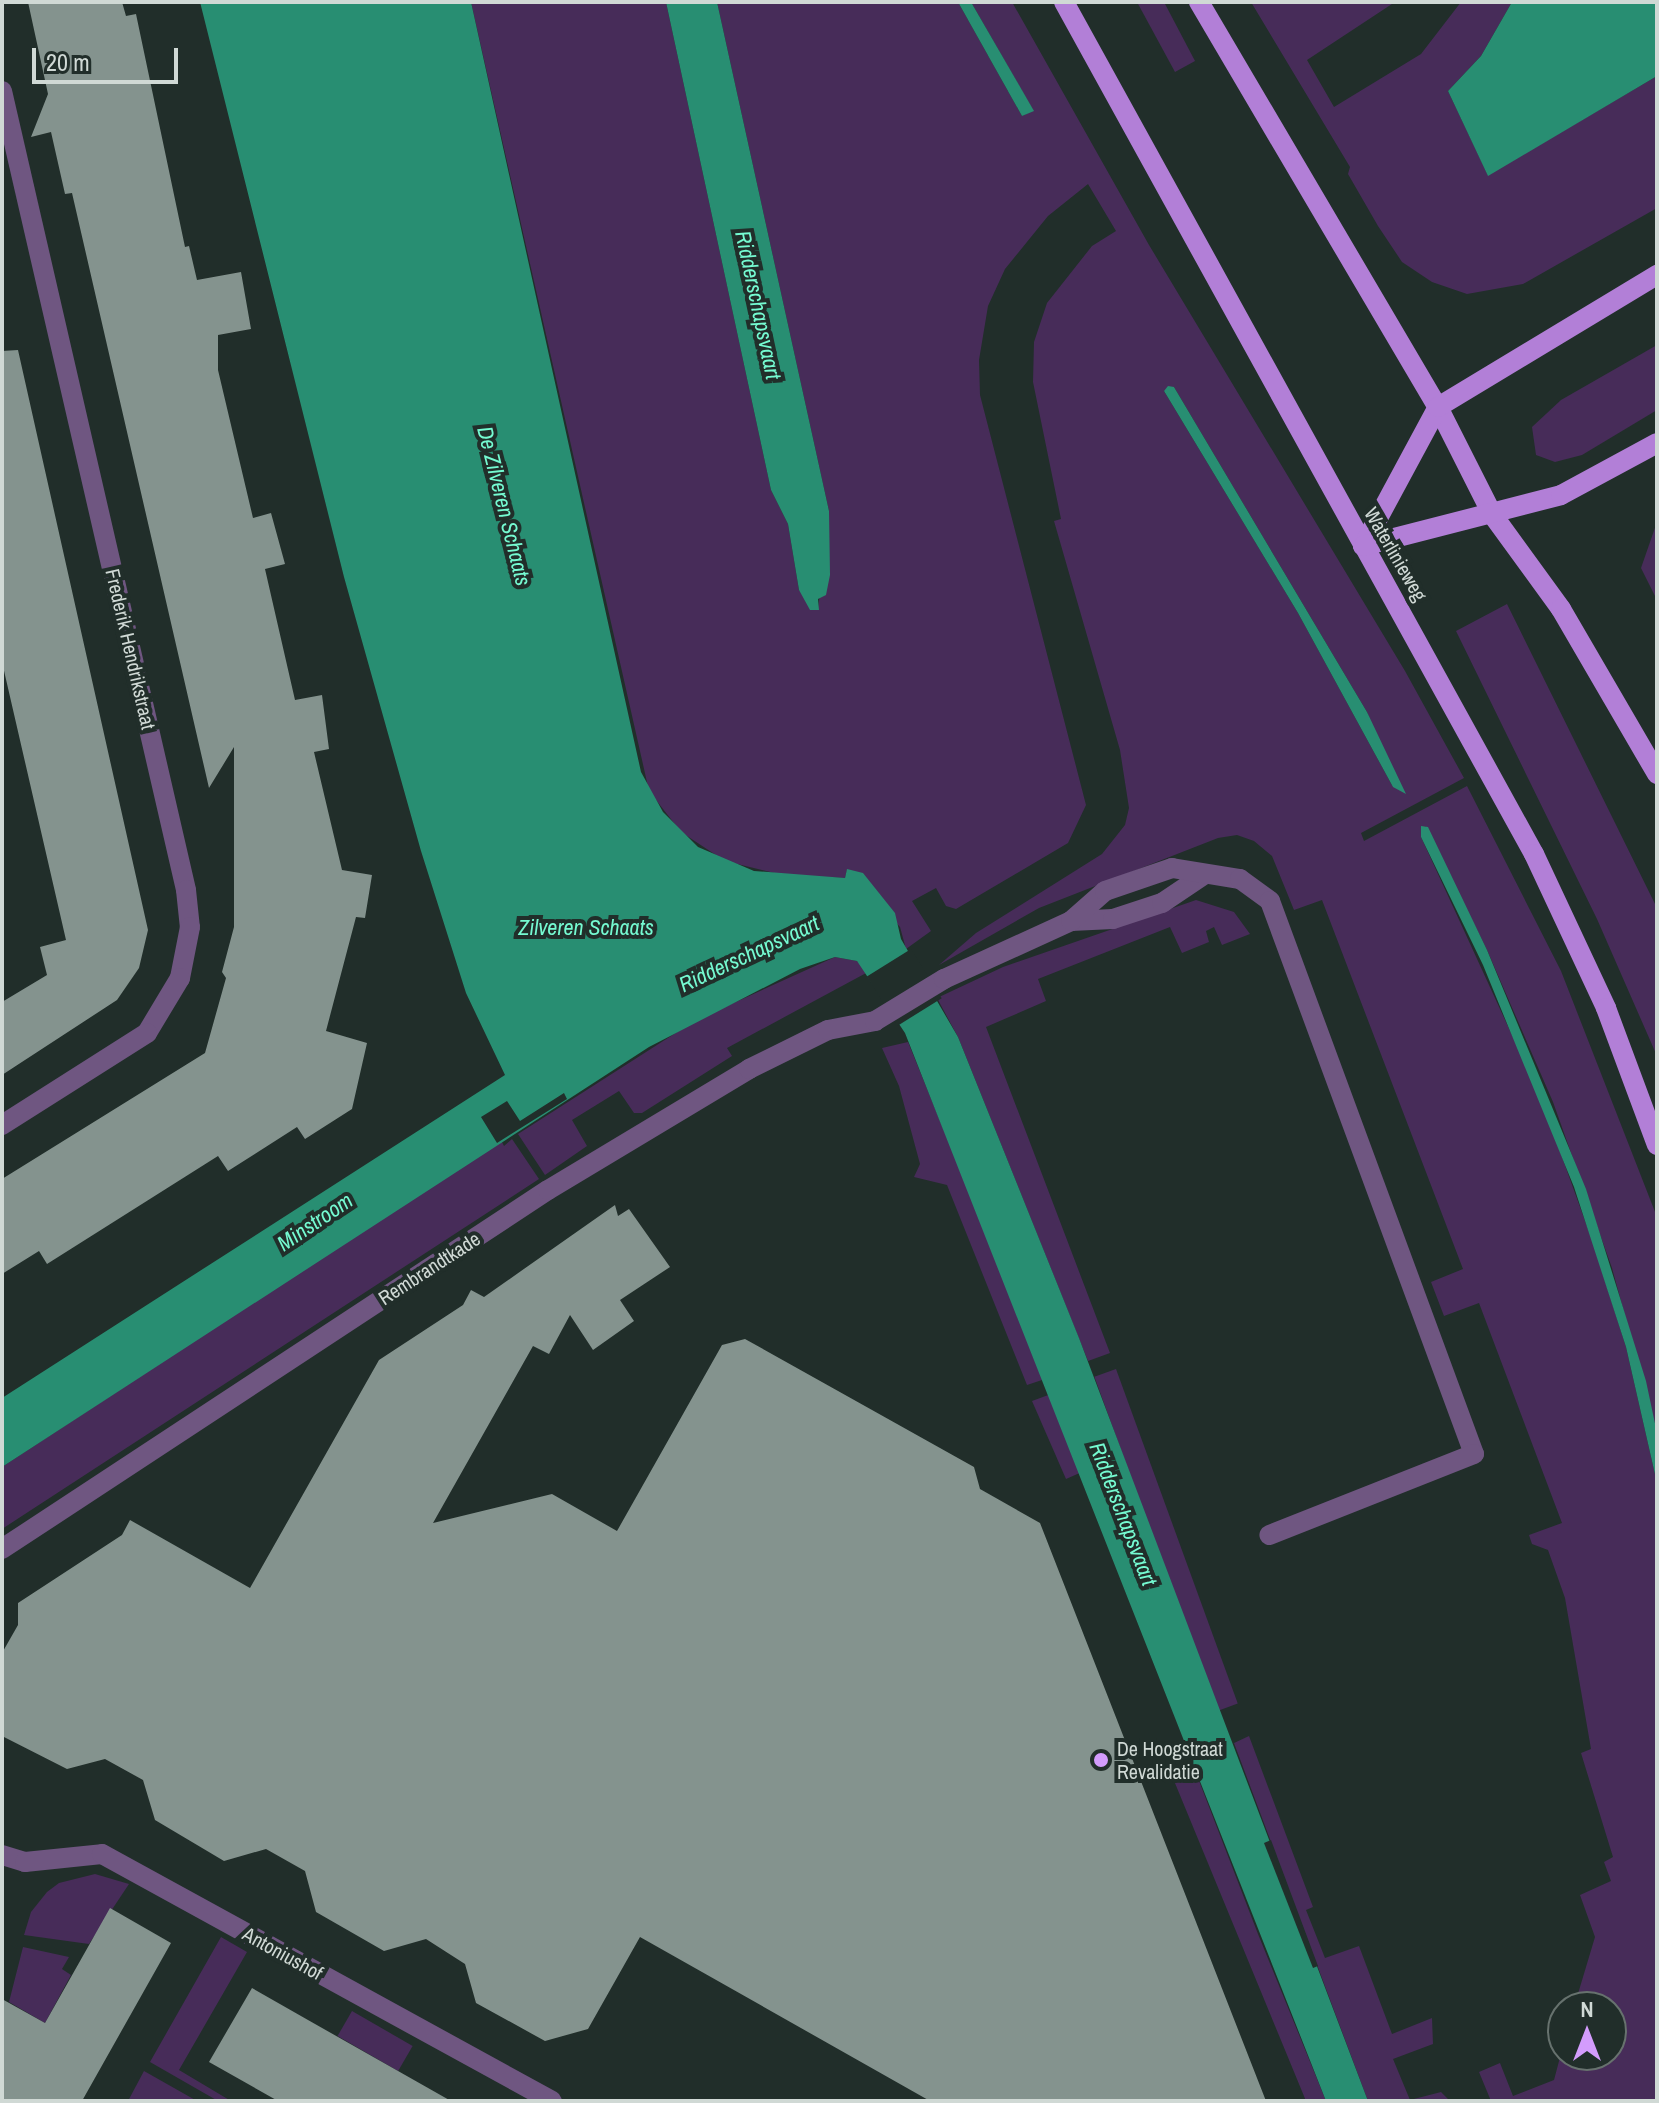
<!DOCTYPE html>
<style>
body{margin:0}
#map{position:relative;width:1659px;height:2103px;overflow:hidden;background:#212e2a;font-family:"Archivo Narrow",sans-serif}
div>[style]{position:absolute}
.green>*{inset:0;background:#472c59;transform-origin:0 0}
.water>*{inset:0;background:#288e72}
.pier>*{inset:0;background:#212e2a;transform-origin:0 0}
.building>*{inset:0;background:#84938e}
.minor>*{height:20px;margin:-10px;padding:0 10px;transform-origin:10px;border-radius:10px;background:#6f5681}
.major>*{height:20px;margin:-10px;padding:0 10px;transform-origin:10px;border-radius:10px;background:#b27fd7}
.dots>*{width:22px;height:22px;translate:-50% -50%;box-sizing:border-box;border:4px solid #212e2a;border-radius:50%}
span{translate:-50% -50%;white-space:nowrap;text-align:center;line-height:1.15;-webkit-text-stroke:8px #212e2a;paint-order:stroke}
.street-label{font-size:20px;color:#d0d9d5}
.poi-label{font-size:20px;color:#d0d9d5}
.left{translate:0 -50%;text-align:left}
.water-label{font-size:22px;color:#75fad1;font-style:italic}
.frame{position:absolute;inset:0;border:4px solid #d0d9d5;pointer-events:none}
.north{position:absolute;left:1547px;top:1991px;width:80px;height:80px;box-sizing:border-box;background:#212e2a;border:2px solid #67726e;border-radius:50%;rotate:0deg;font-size:22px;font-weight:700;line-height:32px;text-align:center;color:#d0d9d5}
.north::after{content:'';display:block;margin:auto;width:28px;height:36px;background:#d39cfc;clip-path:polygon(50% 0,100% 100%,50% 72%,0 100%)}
.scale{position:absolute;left:32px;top:48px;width:146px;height:36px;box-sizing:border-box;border:4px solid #d0d9d5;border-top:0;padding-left:10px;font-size:24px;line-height:28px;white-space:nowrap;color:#d0d9d5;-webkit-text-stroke:6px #212e2a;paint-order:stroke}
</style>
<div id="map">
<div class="green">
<div style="clip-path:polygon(evenodd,471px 2px,666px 2px,771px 490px,788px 524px,799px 590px,818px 610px,829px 511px,717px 2px,958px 2px,1022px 116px,1033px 110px,971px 2px,1012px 2px,1149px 245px,1405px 671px,1464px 778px,1361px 833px,1364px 841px,1467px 786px,1561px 971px,1657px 1217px,1657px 1433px,1612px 1268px,1553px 1102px,1487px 950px,1425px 826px,1421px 837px,1540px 1096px,1593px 1243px,1626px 1347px,1657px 1483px,1657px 2101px,1491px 2101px,1479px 2072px,1500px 2063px,1513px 2096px,1554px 2080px,1563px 2046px,1563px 2055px,1611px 2055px,1611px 2007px,1574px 2007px,1595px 1937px,1580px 1895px,1611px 1881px,1604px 1862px,1613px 1857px,1581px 1753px,1591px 1749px,1565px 1598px,1548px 1550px,1532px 1544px,1529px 1535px,1562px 1523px,1479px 1303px,1444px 1316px,1431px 1282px,1463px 1269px,1322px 900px,1294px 910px,1272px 856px,1254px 841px,1237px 835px,1218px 838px,1039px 908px,939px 965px,976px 933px,1102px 854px,1125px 825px,1129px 808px,1120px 750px,1054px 521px,1061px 519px,1033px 382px,1034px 342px,1047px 303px,1092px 246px,1116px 231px,1088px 184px,1048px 216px,1005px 269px,988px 306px,979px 360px,980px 395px,1086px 805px,1068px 843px,956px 909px,946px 906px,936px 888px,912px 901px,931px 931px,906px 949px,900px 927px,847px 870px,845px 878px,787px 876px,725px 861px,681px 832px,649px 791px,471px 2px,1174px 387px,1367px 712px,1393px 787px,1298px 613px,1164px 391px,1174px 387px)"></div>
<div style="clip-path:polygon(1137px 2px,1164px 2px,1195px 61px,1175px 72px)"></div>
<div style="clip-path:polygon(1251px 2px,1395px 2px,1307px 60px,1334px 107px,1421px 54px,1461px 2px,1512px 2px,1481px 56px,1448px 91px,1488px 175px,1657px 76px,1657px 208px,1523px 284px,1467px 294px,1432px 282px,1402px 262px,1378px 226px,1348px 174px,1350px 167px)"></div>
<div style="clip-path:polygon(1657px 345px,1657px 410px,1582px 455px,1555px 462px,1536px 455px,1532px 427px,1561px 400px)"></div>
<div style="clip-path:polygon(1657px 522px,1657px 600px,1641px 568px)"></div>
<div style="clip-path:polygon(1507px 604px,1657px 908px,1657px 1056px,1597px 919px,1456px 631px)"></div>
<div style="clip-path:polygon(1196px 900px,1234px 912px,1250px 934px,1222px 945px,1214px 927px,1206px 931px,1209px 942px,1182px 953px,1170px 927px,1038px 979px,1046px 1001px,986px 1027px,1110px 1353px,1088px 1361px,958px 1037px,937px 998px,1003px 967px)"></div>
<div style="clip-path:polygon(835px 957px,857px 961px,868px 972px,727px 1048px,732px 1056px,642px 1113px,634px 1113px,619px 1091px,572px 1120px,587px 1146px,545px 1175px,518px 1134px,696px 1020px)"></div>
<div style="clip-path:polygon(908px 1042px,1045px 1379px,1027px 1385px,947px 1185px,914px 1177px,920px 1164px,899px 1086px,882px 1048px)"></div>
<div style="clip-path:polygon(512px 1139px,539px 1179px,2px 1529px,2px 1467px,501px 1140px,504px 1146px)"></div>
<div style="left:1116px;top:1369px;width:356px;height:23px;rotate:70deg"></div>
<div style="clip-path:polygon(1051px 1394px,1082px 1472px,1066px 1479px,1032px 1401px)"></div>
<div style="clip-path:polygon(1249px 1736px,1313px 1907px,1306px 1910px,1325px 1958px,1359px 1946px,1392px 2034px,1432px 2018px,1433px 2044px,1393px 2059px,1410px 2100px,1441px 2092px,1450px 2101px,1368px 2101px,1234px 1743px)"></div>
<div style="clip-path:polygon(1191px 1760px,1258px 1934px,1326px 2101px,1306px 2101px,1170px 1771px)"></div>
<div style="clip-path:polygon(95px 1874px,129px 1884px,89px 1944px,24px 1935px,31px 1912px,47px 1892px,59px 1883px)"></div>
<div style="clip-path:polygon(221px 1937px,247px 1952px,179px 2070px,231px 2101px,218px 2101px,150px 2062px)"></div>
<div style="clip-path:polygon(23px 1947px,69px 1957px,62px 1969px,71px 1975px,45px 2023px,9px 2002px)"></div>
<div style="left:352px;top:2011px;width:70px;height:29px;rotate:30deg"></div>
<div style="clip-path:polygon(144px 2071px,197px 2101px,128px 2101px)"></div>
</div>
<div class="water">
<div style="clip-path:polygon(200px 2px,471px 2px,641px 772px,663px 812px,698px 847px,754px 871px,845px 878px,847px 869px,863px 873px,895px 913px,901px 939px,958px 1037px,1079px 1338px,1368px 2101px,1326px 2101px,905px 1033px,857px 961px,835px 957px,800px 969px,649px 1047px,2px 1467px,2px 1398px,505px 1075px,466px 993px,421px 851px,344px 577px)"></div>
<div style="clip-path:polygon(666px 2px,717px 2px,829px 511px,830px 575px,826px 595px,818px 599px,819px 610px,810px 610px,799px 590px,788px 524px,771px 490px)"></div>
<div style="clip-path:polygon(958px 2px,971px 2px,1034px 111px,1022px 116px)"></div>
<div style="clip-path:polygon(1512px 2px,1657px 2px,1657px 76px,1488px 176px,1448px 91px,1481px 56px)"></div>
<div style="clip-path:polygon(1168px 386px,1174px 387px,1367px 712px,1406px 794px,1393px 787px,1298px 613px,1164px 391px)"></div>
<div style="clip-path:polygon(1421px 826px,1428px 827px,1487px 950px,1586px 1189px,1646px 1381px,1657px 1433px,1657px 1483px,1626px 1347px,1574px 1187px,1483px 965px,1421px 837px)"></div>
</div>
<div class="pier">
<div style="left:911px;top:949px;width:58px;height:52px;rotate:58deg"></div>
<div style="clip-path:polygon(564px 1093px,567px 1099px,497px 1143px,481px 1117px,507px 1101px,520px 1121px)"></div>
<div style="clip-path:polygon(1271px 1840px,1318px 1966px,1313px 1968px,1264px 1843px)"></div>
</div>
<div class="building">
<div style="clip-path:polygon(28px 2px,122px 2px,126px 16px,136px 14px,185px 247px,189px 246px,197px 280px,241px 272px,251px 329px,218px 335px,218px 370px,253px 518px,271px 513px,285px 564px,265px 569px,295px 700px,322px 695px,329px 749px,314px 752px,342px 870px,372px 875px,365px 918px,356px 917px,326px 1031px,367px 1043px,352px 1109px,305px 1139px,297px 1127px,228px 1171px,218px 1156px,47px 1264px,39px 1251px,2px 1274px,2px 1179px,205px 1053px,226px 978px,222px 972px,234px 927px,234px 747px,209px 788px,72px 193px,65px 194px,51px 132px,31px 137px,48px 94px)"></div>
<div style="clip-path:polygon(18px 350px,148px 930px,139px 968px,117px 1000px,2px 1075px,2px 1002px,47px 975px,40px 947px,66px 940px,2px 662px,2px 351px)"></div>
<div style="clip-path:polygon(615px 1205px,618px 1216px,629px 1209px,670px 1267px,620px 1300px,634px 1321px,593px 1350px,570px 1315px,549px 1354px,533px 1346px,433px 1523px,552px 1494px,617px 1531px,722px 1345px,745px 1339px,974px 1467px,980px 1489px,1040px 1523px,1266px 2101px,930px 2101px,640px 1937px,588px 2029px,545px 2041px,476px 2003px,465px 1964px,426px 1939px,384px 1951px,316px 1912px,305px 1871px,266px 1849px,224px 1861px,155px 1820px,143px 1780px,105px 1759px,67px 1769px,2px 1736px,2px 1653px,18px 1625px,18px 1603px,122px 1535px,130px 1520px,250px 1588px,379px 1360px,463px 1305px,471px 1290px,484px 1297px)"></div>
<div style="clip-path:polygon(110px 1908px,171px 1943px,82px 2101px,2px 2101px,2px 1999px,45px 2023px)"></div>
<div style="clip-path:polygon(252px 1988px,308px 2020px,451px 2101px,278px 2101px,209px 2062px)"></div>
</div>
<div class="minor">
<div style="left:2px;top:91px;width:820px;rotate:77.03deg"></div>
<div style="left:186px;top:890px;width:37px;rotate:84deg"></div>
<div style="left:190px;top:927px;width:52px;rotate:101.1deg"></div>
<div style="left:180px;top:978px;width:64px;rotate:121deg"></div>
<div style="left:147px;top:1033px;width:172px;rotate:147.6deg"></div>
<div style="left:1071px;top:921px;width:42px;rotate:-2.7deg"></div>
<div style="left:1113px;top:919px;width:52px;rotate:-18.1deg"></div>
<div style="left:1162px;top:903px;width:52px;rotate:-34deg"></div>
<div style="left:2px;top:1549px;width:653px;rotate:-33.33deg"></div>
<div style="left:548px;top:1190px;width:235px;rotate:-31deg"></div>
<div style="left:749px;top:1069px;width:88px;rotate:-26.3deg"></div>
<div style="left:828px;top:1030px;width:48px;rotate:-10.8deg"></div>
<div style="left:875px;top:1021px;width:81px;rotate:-31.3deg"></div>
<div style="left:944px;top:979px;width:140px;rotate:-24.5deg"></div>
<div style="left:1071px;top:921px;width:45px;rotate:-41.4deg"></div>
<div style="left:1105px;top:891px;width:71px;rotate:-18.9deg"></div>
<div style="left:1172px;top:868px;width:69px;rotate:9.2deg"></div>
<div style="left:1240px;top:879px;width:37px;rotate:36deg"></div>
<div style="left:1270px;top:901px;width:589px;rotate:69.75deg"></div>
<div style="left:1474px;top:1454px;width:220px;rotate:158.4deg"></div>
<div style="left:2px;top:1855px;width:24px;rotate:17deg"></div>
<div style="left:25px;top:1862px;width:77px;rotate:-5.9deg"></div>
<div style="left:102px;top:1854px;width:513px;rotate:28.76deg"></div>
</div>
<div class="major">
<div style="left:1064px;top:2px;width:973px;rotate:61.12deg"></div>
<div style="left:1534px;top:854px;width:170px;rotate:64.9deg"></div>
<div style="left:1606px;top:1008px;width:146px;rotate:69.6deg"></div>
<div style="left:1199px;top:2px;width:470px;rotate:59.5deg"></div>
<div style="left:1438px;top:407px;width:120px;rotate:63.2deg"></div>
<div style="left:1492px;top:514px;width:117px;rotate:54deg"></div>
<div style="left:1561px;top:609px;width:191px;rotate:59.8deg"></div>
<div style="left:1363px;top:546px;width:158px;rotate:-61.7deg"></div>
<div style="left:1438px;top:407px;width:256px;rotate:-31.1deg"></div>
<div style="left:1363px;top:546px;width:204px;rotate:-14.4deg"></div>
<div style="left:1561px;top:495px;width:109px;rotate:-28.4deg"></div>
</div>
<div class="dots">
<div style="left:1101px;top:1760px;background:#d39cfc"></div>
</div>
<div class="street-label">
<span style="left:1396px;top:554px;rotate:60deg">Waterlinieweg</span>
<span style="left:131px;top:649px;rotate:77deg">Frederik Hendrikstraat</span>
<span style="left:429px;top:1268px;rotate:-33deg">Rembrandtkade</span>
<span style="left:283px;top:1953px;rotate:29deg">Antoniushof</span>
</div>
<div class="poi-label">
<span class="left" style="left:1117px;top:1760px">De Hoogstraat<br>Revalidatie</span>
</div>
<div class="water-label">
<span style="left:758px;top:305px;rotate:78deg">Ridderschapsvaart</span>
<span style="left:504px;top:506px;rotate:76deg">De Zilveren Schaats</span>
<span style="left:586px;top:928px">Zilveren Schaats</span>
<span style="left:749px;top:954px;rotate:-25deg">Ridderschapsvaart</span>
<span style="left:315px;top:1222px;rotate:-34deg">Minstroom</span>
<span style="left:1123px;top:1514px;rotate:69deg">Ridderschapsvaart</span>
</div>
<div class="frame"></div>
<div class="north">N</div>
<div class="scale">20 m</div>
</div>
